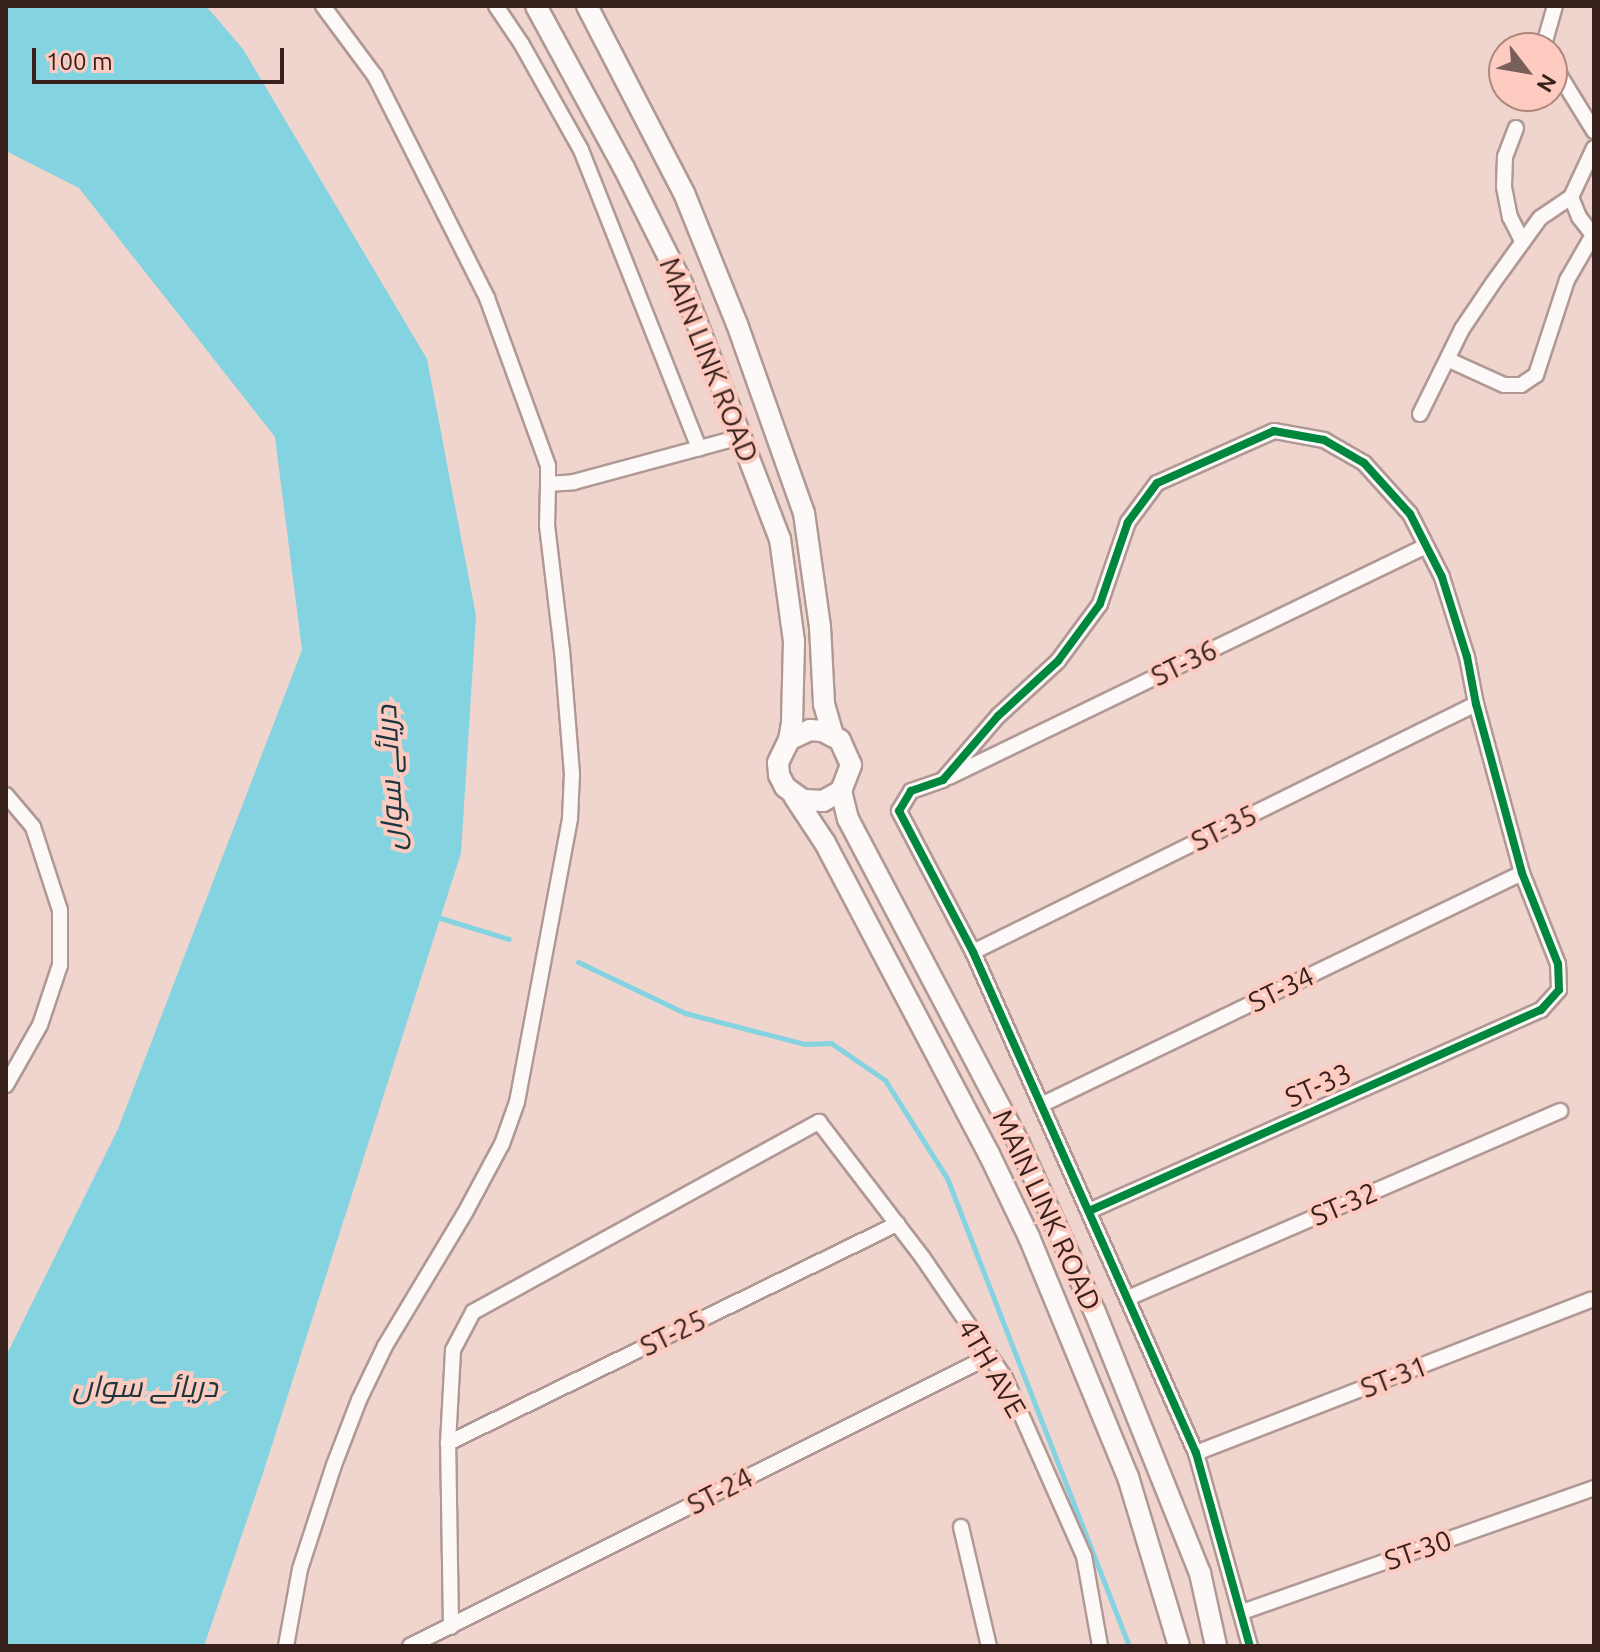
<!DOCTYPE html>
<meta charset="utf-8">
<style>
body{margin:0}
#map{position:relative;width:1600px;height:1652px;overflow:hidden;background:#f0d4ce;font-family:Ubuntu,Cairo,sans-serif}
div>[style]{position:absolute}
.water>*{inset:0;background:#84d3e1}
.stream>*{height:5px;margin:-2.5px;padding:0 2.5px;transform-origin:2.5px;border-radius:2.5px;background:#84d3e1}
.roads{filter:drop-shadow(2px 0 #b09994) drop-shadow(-2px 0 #b09994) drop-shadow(0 2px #b09994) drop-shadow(0 -2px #b09994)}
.street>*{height:14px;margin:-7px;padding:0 7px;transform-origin:7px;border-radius:7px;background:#fdf9f8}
.secondary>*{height:20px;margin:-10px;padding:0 10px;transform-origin:10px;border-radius:10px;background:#fdf9f8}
.cycleway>*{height:8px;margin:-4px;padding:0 4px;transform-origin:4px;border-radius:4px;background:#00873e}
span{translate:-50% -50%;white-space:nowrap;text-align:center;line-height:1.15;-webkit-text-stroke:8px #fecbc0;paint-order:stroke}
.street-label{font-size:28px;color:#38201c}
.water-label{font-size:30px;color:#1b363c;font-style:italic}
.frame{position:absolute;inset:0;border:8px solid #38201c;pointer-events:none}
.north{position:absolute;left:1488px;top:32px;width:80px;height:80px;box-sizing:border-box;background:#fecbc0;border:2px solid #af877e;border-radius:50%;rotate:121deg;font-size:22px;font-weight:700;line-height:32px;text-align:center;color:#38201c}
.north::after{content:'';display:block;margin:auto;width:28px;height:36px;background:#785f5a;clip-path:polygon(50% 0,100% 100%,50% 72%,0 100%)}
.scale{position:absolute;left:32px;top:48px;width:252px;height:36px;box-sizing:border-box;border:4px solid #38201c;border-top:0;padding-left:10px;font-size:24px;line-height:28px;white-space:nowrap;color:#38201c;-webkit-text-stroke:6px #fecbc0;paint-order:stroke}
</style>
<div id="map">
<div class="water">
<div style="clip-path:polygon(6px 6px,206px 6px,243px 49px,427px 359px,476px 616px,461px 853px,263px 1473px,204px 1646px,6px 1646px,6px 1356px,118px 1129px,302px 650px,275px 437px,79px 188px,6px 151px)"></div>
</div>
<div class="stream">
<div style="left:437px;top:917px;width:75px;rotate:17deg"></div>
<div style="left:578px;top:962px;width:119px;rotate:25.5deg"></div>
<div style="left:685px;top:1013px;width:124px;rotate:14.5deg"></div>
<div style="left:805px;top:1044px;width:26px;rotate:-2deg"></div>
<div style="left:831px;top:1043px;width:65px;rotate:34.4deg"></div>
<div style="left:885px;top:1080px;width:116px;rotate:57.7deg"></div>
<div style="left:947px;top:1178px;width:502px;rotate:68.75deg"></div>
</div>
<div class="roads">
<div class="street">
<div style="left:323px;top:6px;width:87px;rotate:53.4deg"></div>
<div style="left:375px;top:76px;width:249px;rotate:63.2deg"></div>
<div style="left:487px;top:298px;width:179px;rotate:70deg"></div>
<div style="left:548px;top:466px;width:18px;rotate:90deg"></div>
<div style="left:496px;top:6px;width:45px;rotate:56deg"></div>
<div style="left:521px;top:43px;width:123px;rotate:60.7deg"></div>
<div style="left:581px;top:150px;width:321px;rotate:68.4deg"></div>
<div style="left:1543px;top:48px;width:44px;rotate:-74.1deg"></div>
<div style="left:1552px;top:63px;width:80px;rotate:58.3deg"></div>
<div style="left:1516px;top:128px;width:31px;rotate:111deg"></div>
<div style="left:1505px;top:157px;width:30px;rotate:92deg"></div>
<div style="left:1504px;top:187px;width:31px;rotate:79deg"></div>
<div style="left:1510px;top:217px;width:28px;rotate:63deg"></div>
<div style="left:1594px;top:148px;width:54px;rotate:115.1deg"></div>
<div style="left:1571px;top:197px;width:22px;rotate:68deg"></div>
<div style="left:1579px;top:217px;width:24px;rotate:52deg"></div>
<div style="left:1449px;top:360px;width:60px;rotate:24.4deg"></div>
<div style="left:1504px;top:385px;width:17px"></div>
<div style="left:1521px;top:385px;width:18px;rotate:-34deg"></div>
<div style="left:1536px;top:375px;width:100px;rotate:-71.9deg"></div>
<div style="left:1567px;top:280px;width:52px;rotate:-60deg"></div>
<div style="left:1420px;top:414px;width:95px;rotate:-63.7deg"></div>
<div style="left:1462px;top:329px;width:55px;rotate:-56deg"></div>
<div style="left:1493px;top:283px;width:80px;rotate:-54.1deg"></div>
<div style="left:1540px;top:218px;width:37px;rotate:-34deg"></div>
<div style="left:949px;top:777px;width:528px;rotate:-25.84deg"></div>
<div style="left:6px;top:795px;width:42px;rotate:49.8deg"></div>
<div style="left:33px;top:827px;width:87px;rotate:72deg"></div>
<div style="left:60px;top:910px;width:55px;rotate:90deg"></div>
<div style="left:60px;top:965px;width:63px;rotate:108.4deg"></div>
<div style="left:40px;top:1025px;width:69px;rotate:119.5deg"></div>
<div style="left:973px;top:952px;width:561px;rotate:-26.25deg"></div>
<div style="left:1041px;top:1105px;width:534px;rotate:-25.75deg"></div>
<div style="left:1089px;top:1211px;width:495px;rotate:-24deg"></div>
<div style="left:1541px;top:1010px;width:27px;rotate:-48deg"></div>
<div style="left:1559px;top:990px;width:26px;rotate:-92deg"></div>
<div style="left:1558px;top:964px;width:98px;rotate:-111.6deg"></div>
<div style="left:1522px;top:873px;width:175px;rotate:-105.2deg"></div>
<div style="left:1476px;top:704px;width:48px;rotate:-100.8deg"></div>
<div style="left:1467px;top:657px;width:84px;rotate:-107.4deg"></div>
<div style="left:1442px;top:577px;width:71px;rotate:-116.9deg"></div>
<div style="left:1410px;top:514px;width:69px;rotate:-132deg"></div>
<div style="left:1364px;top:463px;width:46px;rotate:-150.1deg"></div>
<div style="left:1324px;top:440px;width:51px;rotate:-169.8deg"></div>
<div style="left:1274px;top:431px;width:128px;rotate:156deg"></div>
<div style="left:1157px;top:483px;width:49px;rotate:126.6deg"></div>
<div style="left:1128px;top:522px;width:87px;rotate:108.9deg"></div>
<div style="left:1100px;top:604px;width:71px;rotate:126.4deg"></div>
<div style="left:1058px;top:661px;width:81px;rotate:137.5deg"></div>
<div style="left:998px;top:716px;width:84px;rotate:130.7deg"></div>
<div style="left:943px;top:780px;width:34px;rotate:161deg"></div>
<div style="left:911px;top:791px;width:23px;rotate:121deg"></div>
<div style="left:899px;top:811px;width:159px;rotate:62.3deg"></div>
<div style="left:973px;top:952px;width:548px;rotate:66.01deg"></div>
<div style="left:1196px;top:1453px;width:200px;rotate:74.4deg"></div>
<div style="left:1128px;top:1298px;width:471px;rotate:-23.4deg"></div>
<div style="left:448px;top:1443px;width:500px;rotate:-26deg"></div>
<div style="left:1196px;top:1453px;width:424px;rotate:-21.2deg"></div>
<div style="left:961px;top:1527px;width:122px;rotate:76.8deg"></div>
<div style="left:1242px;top:1612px;width:373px;rotate:-19.4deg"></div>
<div style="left:451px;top:1627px;width:184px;rotate:-90.9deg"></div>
<div style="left:448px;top:1443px;width:93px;rotate:-86.9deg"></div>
<div style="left:453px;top:1350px;width:43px;rotate:-62.2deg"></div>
<div style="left:473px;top:1312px;width:395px;rotate:-28.8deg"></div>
<div style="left:819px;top:1122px;width:171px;rotate:52.6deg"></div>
<div style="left:923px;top:1258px;width:145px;rotate:55.7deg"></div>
<div style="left:1005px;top:1378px;width:195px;rotate:66.1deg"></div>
<div style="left:1084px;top:1556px;width:91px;rotate:79.9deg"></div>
<div style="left:286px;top:1646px;width:78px;rotate:-79.7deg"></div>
<div style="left:300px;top:1569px;width:109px;rotate:-71.9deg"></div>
<div style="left:334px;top:1465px;width:70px;rotate:-69deg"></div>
<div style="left:359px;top:1400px;width:60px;rotate:-64.3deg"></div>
<div style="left:385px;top:1346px;width:157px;rotate:-59deg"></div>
<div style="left:466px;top:1211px;width:76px;rotate:-61.8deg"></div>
<div style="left:502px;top:1144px;width:45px;rotate:-70.3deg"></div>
<div style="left:517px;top:1102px;width:289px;rotate:-79.4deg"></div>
<div style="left:570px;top:818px;width:44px;rotate:-87.4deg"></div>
<div style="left:572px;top:774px;width:123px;rotate:-94.6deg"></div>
<div style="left:562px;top:651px;width:126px;rotate:-96.8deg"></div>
<div style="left:547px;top:526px;width:42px;rotate:-88.6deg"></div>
<div style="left:548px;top:484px;width:26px;rotate:-4deg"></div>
<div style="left:574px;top:482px;width:173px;rotate:-15.1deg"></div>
<div style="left:410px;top:1646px;width:648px;rotate:-26.57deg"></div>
</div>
<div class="secondary">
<div style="left:536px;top:6px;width:184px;rotate:61.5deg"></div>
<div style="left:624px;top:168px;width:130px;rotate:63.4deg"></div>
<div style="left:682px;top:284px;width:273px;rotate:69deg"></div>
<div style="left:780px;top:539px;width:103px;rotate:82.2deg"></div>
<div style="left:794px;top:641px;width:82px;rotate:91.4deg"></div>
<div style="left:792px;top:723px;width:17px;rotate:100deg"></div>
<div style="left:789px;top:740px;width:25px;rotate:116deg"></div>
<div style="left:778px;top:763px;width:12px;rotate:85deg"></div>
<div style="left:779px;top:775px;width:13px;rotate:63deg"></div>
<div style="left:785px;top:787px;width:22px;rotate:36deg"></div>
<div style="left:803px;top:800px;width:20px;rotate:3deg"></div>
<div style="left:823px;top:801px;width:21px;rotate:-29deg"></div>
<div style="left:841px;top:791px;width:28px;rotate:-69deg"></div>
<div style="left:851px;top:765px;width:27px;rotate:-114deg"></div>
<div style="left:840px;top:740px;width:20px;rotate:-153deg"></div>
<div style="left:822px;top:731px;width:12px;rotate:-175deg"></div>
<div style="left:810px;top:730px;width:23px;rotate:155deg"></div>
<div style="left:587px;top:6px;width:211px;rotate:62.6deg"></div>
<div style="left:684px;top:193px;width:141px;rotate:68deg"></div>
<div style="left:737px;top:324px;width:201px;rotate:70.5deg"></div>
<div style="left:804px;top:513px;width:115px;rotate:82deg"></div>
<div style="left:820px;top:627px;width:77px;rotate:87deg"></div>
<div style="left:824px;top:704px;width:32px;rotate:74deg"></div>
<div style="left:841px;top:791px;width:29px;rotate:76deg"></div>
<div style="left:848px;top:819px;width:367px;rotate:62.2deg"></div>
<div style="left:1019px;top:1144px;width:184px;rotate:65.7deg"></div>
<div style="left:1095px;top:1312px;width:281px;rotate:68.1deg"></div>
<div style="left:1200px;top:1573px;width:75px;rotate:77.6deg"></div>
<div style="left:794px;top:796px;width:56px;rotate:56.6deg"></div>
<div style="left:825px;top:843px;width:352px;rotate:62.2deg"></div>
<div style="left:989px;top:1154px;width:92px;rotate:64.3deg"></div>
<div style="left:1029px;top:1237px;width:260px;rotate:67.6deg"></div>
<div style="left:1128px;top:1477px;width:177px;rotate:73.2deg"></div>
</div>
</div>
<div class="cycleway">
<div style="left:1089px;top:1211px;width:495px;rotate:-24deg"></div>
<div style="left:1541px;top:1010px;width:27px;rotate:-48deg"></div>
<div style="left:1559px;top:990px;width:26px;rotate:-92deg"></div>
<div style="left:1558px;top:964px;width:98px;rotate:-111.6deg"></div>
<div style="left:1522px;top:873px;width:175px;rotate:-105.2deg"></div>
<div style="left:1476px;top:704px;width:48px;rotate:-100.8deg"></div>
<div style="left:1467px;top:657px;width:84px;rotate:-107.4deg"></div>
<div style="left:1442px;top:577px;width:71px;rotate:-116.9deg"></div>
<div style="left:1410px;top:514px;width:69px;rotate:-132deg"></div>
<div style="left:1364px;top:463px;width:46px;rotate:-150.1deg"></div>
<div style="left:1324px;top:440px;width:51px;rotate:-169.8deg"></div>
<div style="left:1274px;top:431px;width:128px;rotate:156deg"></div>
<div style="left:1157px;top:483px;width:49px;rotate:126.6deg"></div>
<div style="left:1128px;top:522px;width:87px;rotate:108.9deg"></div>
<div style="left:1100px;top:604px;width:71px;rotate:126.4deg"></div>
<div style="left:1058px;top:661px;width:81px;rotate:137.5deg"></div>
<div style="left:998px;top:716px;width:84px;rotate:130.7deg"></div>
<div style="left:943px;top:780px;width:34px;rotate:161deg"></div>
<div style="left:911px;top:791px;width:23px;rotate:121deg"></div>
<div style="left:899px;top:811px;width:159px;rotate:62.3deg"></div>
<div style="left:973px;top:952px;width:548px;rotate:66.01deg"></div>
<div style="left:1196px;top:1453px;width:200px;rotate:74.4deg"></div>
</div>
<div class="street-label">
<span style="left:709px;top:360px;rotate:68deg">MAIN LINK ROAD</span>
<span style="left:1184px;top:663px;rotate:-26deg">ST-36</span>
<span style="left:1224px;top:828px;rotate:-26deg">ST-35</span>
<span style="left:1281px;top:989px;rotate:-26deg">ST-34</span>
<span style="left:1318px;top:1085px;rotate:-24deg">ST-33</span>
<span style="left:1344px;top:1204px;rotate:-23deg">ST-32</span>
<span style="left:1047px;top:1210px;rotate:65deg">MAIN LINK ROAD</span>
<span style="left:673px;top:1333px;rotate:-26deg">ST-25</span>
<span style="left:992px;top:1368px;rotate:60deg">4TH AVE</span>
<span style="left:1394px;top:1377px;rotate:-21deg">ST-31</span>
<span style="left:720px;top:1491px;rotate:-27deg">ST-24</span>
<span style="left:1418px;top:1550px;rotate:-19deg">ST-30</span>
</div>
<div class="water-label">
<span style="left:389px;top:778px;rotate:-93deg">دریائے سواں</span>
<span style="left:145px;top:1386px">دریائے سواں</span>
</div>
<div class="frame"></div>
<div class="north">N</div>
<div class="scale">100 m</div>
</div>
